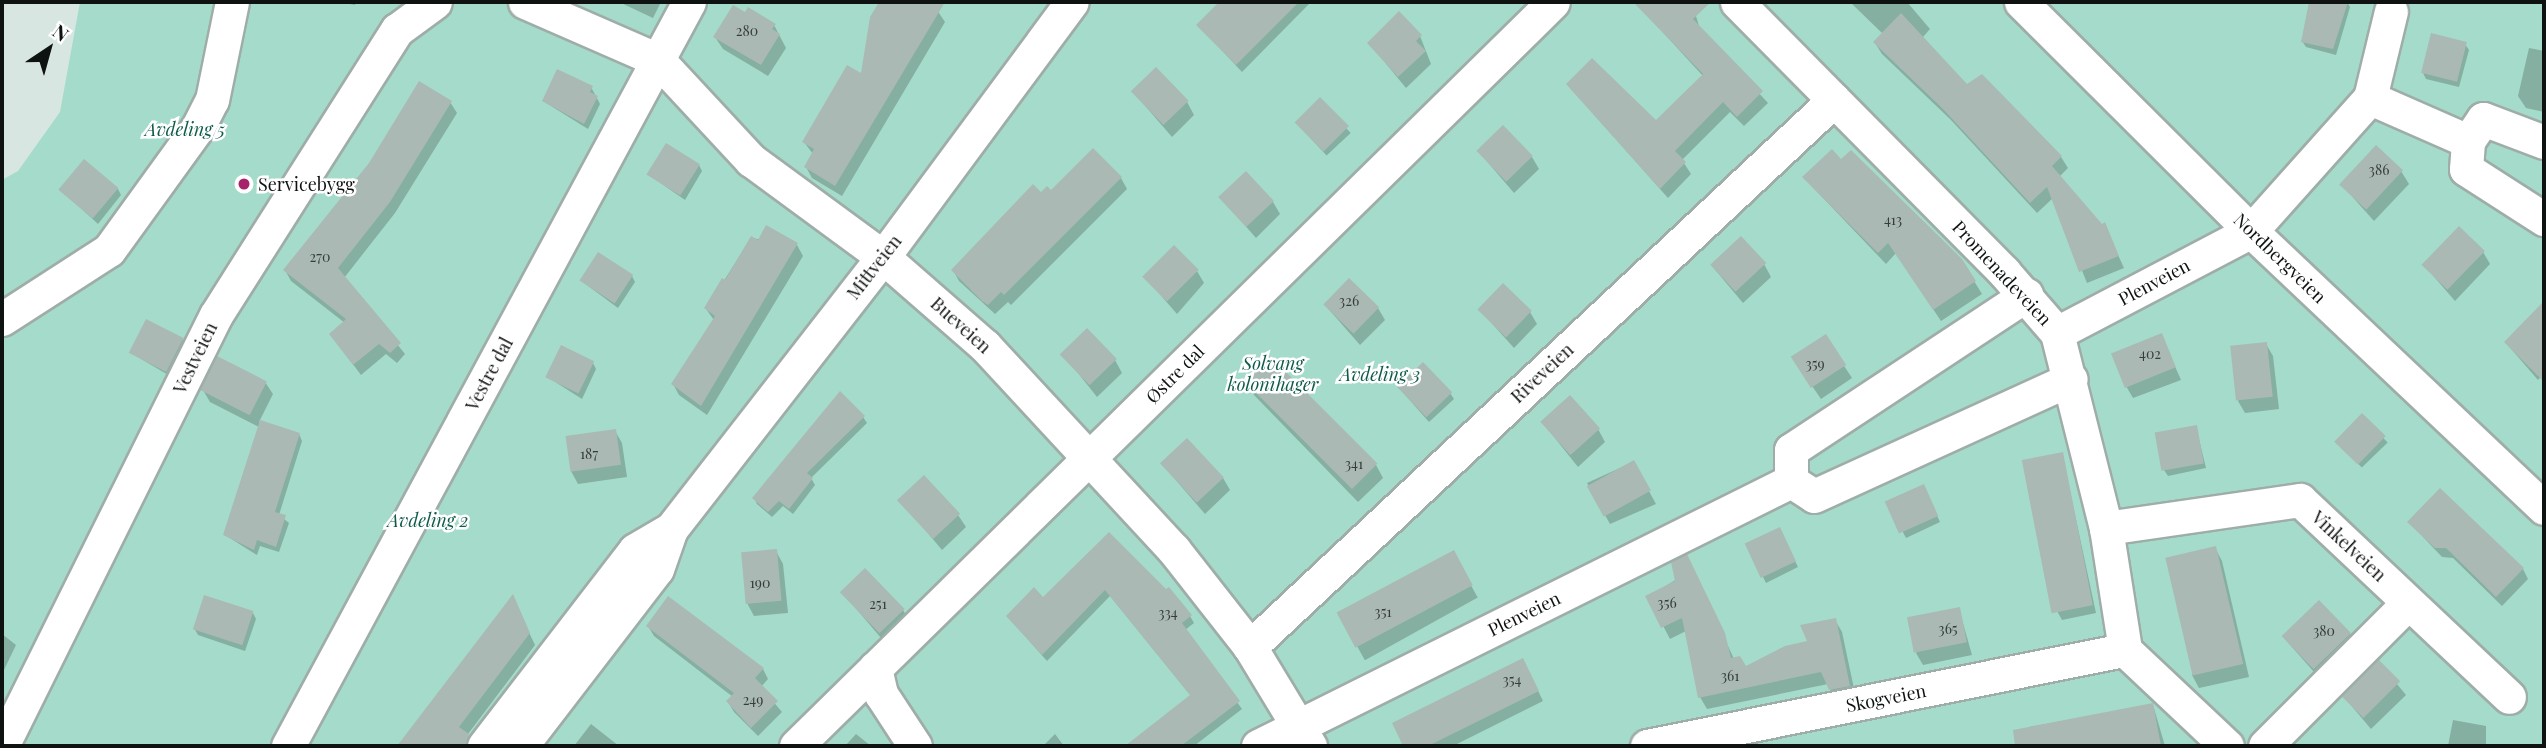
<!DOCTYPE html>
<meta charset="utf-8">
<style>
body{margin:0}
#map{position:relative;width:2546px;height:748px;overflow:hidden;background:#d7e6e1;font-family:"Playfair Display",serif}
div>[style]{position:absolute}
.green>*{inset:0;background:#a5dbca}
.shadow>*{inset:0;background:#0003;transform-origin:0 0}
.building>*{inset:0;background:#aab9b4;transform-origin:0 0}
.roads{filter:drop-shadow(2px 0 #9fada8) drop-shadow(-2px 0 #9fada8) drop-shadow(0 2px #9fada8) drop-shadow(0 -2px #9fada8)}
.street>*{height:33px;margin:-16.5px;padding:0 16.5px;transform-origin:16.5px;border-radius:16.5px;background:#fff}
.dots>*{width:19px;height:19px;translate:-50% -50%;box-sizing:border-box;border:4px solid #fff;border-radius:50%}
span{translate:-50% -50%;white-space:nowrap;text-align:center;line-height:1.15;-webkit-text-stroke:5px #fff;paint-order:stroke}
.number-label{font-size:14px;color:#353c3a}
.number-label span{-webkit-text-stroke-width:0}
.park-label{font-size:18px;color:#0e5b4a;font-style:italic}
.poi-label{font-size:18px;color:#0e1311}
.left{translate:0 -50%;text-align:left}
.street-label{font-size:18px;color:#0e1311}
.frame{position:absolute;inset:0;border:4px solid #0e1311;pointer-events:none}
.north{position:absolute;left:14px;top:14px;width:70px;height:70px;-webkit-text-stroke:5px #fff;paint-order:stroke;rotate:36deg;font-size:19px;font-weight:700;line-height:28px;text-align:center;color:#0e1311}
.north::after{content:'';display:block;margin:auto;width:24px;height:32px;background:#0e1311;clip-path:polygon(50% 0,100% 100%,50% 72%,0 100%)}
</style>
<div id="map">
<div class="green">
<div style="clip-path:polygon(80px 2px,2544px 2px,2544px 746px,2px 746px,2px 180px,18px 171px,60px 112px)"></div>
</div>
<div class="shadow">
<div style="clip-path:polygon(339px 2px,356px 2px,355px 5px)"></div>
<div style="clip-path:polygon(619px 2px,661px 2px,653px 18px)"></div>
<div style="clip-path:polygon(882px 2px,942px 2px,937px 10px,945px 22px,842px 196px,812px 178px,806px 167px,813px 154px,804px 142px,862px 76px,872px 18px)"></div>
<div style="clip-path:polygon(1225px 2px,1311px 2px,1242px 72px,1200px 27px)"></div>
<div style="clip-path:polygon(1635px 2px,1682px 2px,1696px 16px,1700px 29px,1768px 103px,1744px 126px,1730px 112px,1682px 160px,1691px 174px,1668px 198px,1568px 85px,1656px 123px,1703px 76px)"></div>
<div style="clip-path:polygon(1850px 2px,1907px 2px,1930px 29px,1923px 37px,1967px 86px,2061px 157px,2068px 168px,2059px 177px,2101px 226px,2104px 224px,2124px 268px,2087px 283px,2053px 198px,2037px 213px,1951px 120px,1882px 54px,1875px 43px,1883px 34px)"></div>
<div style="clip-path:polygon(2311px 2px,2347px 2px,2350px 7px,2336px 55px,2306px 47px,2302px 41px)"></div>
<div style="clip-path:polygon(774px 25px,786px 48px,768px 76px,723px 49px,715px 37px)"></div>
<div style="clip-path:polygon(1420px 36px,1431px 64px,1406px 88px,1369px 43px)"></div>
<div style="clip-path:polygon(2465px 44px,2469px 50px,2459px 87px,2426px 79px,2423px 73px)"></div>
<div style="clip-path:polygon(2529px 48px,2544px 51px,2544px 112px,2526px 108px,2518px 96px)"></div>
<div style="clip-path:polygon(591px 87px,600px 104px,588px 129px,543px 101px)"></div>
<div style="clip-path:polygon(1134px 93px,1187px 102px,1194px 115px,1172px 137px)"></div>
<div style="left:1320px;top:100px;width:45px;height:33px;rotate:47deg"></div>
<div style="clip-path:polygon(450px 102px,457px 113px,395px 213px,344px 278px,405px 354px,397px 363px,386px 354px,361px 375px,331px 335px,345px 323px,291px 281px,285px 270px)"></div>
<div style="clip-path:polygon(1479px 152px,1532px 157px,1539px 169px,1514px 193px)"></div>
<div style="clip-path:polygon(699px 165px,702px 171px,685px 200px,649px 175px)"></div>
<div style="clip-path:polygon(2401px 171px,2409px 184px,2374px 221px,2341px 184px)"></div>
<div style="clip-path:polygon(1121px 178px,1127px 189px,1011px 305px,1008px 302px,995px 314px,959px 281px,953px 270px,1041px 195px)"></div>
<div style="clip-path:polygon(1804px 178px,1961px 260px,1982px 294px,1941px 321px,1896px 253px,1886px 264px)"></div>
<div style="clip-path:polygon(118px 189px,121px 195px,98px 224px,61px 190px)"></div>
<div style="clip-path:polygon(1220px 197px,1273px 202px,1280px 214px,1256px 238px)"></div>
<div style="clip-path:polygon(751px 238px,797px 245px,803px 256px,707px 415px,679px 395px,673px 384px,714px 320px,706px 309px)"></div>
<div style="clip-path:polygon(2483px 252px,2490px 264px,2455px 301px,2424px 265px)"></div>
<div style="clip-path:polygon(1764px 264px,1771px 277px,1743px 303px,1712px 266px)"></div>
<div style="clip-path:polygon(1197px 271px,1204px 283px,1177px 314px,1144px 276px)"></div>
<div style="clip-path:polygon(632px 276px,635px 282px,618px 308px,580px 280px)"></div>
<div style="clip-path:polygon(1325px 305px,1378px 308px,1385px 320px,1360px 345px)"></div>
<div style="clip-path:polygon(1479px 309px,1530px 312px,1537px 324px,1514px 348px)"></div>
<div style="clip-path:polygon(2538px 310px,2544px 316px,2544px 373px,2538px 380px,2506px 343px)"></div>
<div style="clip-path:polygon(2161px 335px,2181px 380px,2133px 398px,2126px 386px)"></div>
<div style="clip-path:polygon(1825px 337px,1852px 378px,1821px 399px,1801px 370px)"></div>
<div style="clip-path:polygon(182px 339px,185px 345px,170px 376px,131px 353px)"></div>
<div style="clip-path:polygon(2266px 344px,2273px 356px,2279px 409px,2245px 413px,2238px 401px)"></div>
<div style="clip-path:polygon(1063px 354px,1115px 360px,1122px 373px,1097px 397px)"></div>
<div style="clip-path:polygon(1270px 359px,1376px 465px,1383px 478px,1358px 502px,1254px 395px,1247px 382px)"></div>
<div style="clip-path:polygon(593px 363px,596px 369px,582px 399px,549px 378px)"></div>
<div style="clip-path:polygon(265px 382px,273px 394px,259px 422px,299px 434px,302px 441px,279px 515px,289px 523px,279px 552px,260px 546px,257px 555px,225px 535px,259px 427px,210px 402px,203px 390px)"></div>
<div style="clip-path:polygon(1399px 388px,1450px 393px,1454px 399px,1429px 422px)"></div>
<div style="left:2362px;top:416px;width:37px;height:36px;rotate:46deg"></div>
<div style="clip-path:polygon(863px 417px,867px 423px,811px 478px,815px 485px,793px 514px,783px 506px,772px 517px,757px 504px,754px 498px)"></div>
<div style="clip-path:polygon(1543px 423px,1598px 429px,1605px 442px,1578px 467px)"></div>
<div style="clip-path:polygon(2196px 427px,2206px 468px,2168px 476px,2164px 470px)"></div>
<div style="clip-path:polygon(615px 431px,622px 443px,627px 477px,578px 484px,571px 471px)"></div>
<div style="clip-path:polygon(2062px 454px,2096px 613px,2062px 620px,2057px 611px)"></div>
<div style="clip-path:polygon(1633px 462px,1656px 504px,1610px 524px,1587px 483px)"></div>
<div style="clip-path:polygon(1162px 464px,1223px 478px,1230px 490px,1205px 514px)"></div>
<div style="clip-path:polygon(1926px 492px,1940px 522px,1906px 538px,1888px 503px)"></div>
<div style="clip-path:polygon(900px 500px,958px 515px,966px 527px,942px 550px)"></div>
<div style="clip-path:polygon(2410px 523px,2523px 569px,2528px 579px,2502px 606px,2453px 558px,2442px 557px)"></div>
<div style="clip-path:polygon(1109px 534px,1190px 616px,1194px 623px,1185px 630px,1242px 709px,1194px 746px,1128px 746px,1191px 696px,1110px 596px,1047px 661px,1008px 617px,1044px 599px)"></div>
<div style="clip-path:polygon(1782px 535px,1798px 567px,1766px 583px,1747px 545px)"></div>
<div style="clip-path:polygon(2215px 548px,2222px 561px,2249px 677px,2199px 688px,2192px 675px)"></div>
<div style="clip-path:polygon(776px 551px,783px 564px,788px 613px,754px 616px,747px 603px)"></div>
<div style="left:1453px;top:553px;width:51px;height:129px;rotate:61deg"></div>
<div style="clip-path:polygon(1693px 569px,1734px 659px,1745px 669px,1809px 643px,1835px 620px,1842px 632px,1856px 698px,1838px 702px,1828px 684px,1707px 709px,1700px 697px,1686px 631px,1670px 639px,1648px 597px)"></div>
<div style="clip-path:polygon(842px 592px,903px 610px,910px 622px,887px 645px)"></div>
<div style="clip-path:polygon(512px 597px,535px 645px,459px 746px,399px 746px)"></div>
<div style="clip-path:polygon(1959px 609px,1972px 655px,1923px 665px,1916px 653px)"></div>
<div style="clip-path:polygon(253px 613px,256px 619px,245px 651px,198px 635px,194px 628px)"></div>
<div style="clip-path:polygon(648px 626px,763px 669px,768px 679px,761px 687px,782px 712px,758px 736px,734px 712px,728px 702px,733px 697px,654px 636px)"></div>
<div style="clip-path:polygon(2px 634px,16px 645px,2px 674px)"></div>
<div style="clip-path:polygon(2350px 634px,2357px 646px,2322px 681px,2284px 638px)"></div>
<div style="clip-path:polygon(2379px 662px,2406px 695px,2371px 729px,2344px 697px)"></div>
<div style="clip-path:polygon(1528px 670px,1543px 701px,1453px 746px,1417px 746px,1404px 720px)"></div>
<div style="clip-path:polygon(2153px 705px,2165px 746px,2033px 746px,2029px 727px)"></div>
<div style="clip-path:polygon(2453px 720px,2486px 726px,2486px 746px,2448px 746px)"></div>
<div style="clip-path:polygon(591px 724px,619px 746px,574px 746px)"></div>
<div style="clip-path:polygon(856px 734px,871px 746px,845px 746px)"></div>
<div style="clip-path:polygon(1055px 734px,1064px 746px,1043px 746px)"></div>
</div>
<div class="building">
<div style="clip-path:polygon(879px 2px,945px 2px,835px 186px,804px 167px,814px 149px,802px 142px,847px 65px,861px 73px,870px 17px)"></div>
<div style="clip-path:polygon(1219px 2px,1299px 2px,1236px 65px,1196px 25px)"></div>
<div style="clip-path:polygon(1633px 2px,1711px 2px,1693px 19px,1763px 91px,1737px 117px,1723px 102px,1675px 151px,1686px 162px,1660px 189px,1566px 84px,1592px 58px,1656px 120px,1703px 74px)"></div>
<div style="clip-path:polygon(2309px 2px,2348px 2px,2333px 49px,2301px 42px)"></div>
<div style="clip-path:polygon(733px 5px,745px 12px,748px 7px,776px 24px,772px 29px,780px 34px,761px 65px,713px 37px)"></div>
<div style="clip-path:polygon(1399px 11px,1422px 35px,1416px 41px,1426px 51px,1398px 77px,1367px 43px)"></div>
<div style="clip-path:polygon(1901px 13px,1967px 84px,1982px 74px,2062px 156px,2052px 166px,2102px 224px,2105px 222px,2119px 256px,2079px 272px,2047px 187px,2030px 203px,1942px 108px,1873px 42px)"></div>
<div style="left:2431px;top:33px;width:37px;height:41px;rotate:14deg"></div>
<div style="left:1156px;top:67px;width:47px;height:35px;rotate:46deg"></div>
<div style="clip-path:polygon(557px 69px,593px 86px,590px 92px,598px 96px,584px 124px,542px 101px)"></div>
<div style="clip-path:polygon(419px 81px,452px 101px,390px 202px,338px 268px,401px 343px,390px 353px,379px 344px,353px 365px,329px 334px,346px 319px,283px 270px,369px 163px)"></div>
<div style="left:1320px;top:97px;width:41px;height:36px;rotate:45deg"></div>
<div style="left:1503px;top:125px;width:43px;height:37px;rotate:46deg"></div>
<div style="left:666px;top:143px;width:40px;height:37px;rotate:32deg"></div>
<div style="left:2376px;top:145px;width:37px;height:54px;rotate:43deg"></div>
<div style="clip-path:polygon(1093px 148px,1122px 177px,1004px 295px,1001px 292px,988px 305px,982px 301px,951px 270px,1033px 184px,1041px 192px,1047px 186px,1051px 190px)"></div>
<div style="clip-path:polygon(1832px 149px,1841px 159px,1851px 150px,1962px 259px,1976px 281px,1933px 310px,1888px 243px,1878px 253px,1802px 177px)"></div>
<div style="left:84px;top:159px;width:45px;height:40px;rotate:40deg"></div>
<div style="left:1246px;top:171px;width:41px;height:38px;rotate:47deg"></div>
<div style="clip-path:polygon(766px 225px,798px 243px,701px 406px,671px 384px,715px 316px,704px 308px,722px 278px,725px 280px,751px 236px,758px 240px)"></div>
<div style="left:2459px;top:226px;width:36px;height:54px;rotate:44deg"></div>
<div style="left:1741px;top:236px;width:37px;height:42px;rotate:47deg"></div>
<div style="left:1174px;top:245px;width:35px;height:45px;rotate:45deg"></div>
<div style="left:598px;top:252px;width:42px;height:34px;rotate:33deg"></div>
<div style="left:1349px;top:278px;width:42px;height:37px;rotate:44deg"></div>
<div style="left:1503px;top:283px;width:40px;height:37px;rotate:44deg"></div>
<div style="clip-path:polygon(2544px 301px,2544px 382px,2504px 342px)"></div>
<div style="left:146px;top:319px;width:42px;height:38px;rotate:27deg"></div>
<div style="left:1087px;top:328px;width:43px;height:38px;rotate:46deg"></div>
<div style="left:2162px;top:333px;width:37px;height:55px;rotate:68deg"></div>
<div style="left:1826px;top:334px;width:37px;height:42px;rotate:57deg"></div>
<div style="left:2267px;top:342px;width:55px;height:37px;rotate:84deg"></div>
<div style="left:561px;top:345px;width:37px;height:36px;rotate:26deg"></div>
<div style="left:217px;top:356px;width:56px;height:38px;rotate:27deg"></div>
<div style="left:1270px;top:356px;width:152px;height:36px;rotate:45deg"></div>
<div style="left:1423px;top:362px;width:42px;height:36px;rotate:46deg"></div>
<div style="clip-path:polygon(840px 391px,865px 416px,807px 473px,813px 478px,789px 509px,779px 501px,768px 512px,752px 498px)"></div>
<div style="left:1570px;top:395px;width:45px;height:40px;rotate:48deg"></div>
<div style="left:2362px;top:413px;width:33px;height:40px;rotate:44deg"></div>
<div style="clip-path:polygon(260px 420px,300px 433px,275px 512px,286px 515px,276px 547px,257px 540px,254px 550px,223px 535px)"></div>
<div style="left:2197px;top:425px;width:39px;height:43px;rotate:80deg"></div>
<div style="left:616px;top:429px;width:36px;height:51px;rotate:82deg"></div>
<div style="left:1187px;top:438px;width:54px;height:37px;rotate:47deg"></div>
<div style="left:2063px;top:452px;width:156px;height:42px;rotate:79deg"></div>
<div style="left:1634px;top:460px;width:35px;height:54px;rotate:61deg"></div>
<div style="left:924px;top:475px;width:53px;height:37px;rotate:47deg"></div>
<div style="left:1924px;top:484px;width:35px;height:43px;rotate:66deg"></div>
<div style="clip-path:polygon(2440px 488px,2524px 568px,2496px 597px,2446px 548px,2435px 548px,2407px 522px)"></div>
<div style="left:1780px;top:527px;width:38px;height:39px;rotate:65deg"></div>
<div style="clip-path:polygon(1109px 532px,1166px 589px,1169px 587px,1192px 615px,1182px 623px,1240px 701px,1181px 746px,1125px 746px,1190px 695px,1105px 590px,1042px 655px,1006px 616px,1034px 587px,1043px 597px)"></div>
<div style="left:2216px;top:546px;width:121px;height:52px;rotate:77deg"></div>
<div style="left:777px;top:549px;width:52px;height:36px;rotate:85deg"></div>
<div style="left:1454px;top:550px;width:40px;height:133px;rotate:62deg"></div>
<div style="clip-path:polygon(1687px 554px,1725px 633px,1731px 658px,1740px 656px,1746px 666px,1785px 646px,1807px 641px,1800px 625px,1836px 618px,1850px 686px,1829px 690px,1821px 672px,1698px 698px,1682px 618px,1661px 628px,1645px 596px,1675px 581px,1671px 562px)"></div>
<div style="left:865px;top:568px;width:57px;height:35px;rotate:46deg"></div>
<div style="clip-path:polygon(513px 594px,530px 633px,459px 727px,469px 734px,465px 746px,397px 746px)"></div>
<div style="left:204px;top:595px;width:52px;height:36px;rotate:18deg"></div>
<div style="clip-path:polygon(668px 596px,764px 668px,755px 678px,778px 701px,751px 728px,726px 701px,734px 693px,646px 626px)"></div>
<div style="left:2319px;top:600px;width:46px;height:52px;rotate:46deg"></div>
<div style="left:1960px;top:607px;width:36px;height:54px;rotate:79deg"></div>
<div style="clip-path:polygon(1523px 658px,1539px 691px,1428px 746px,1403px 746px,1392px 723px)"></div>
<div style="left:2379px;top:660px;width:30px;height:52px;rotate:45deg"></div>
<div style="clip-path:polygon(2153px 703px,2161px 746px,2015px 746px,2013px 730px)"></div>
</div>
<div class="roads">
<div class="street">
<div style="left:525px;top:2px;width:145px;rotate:23.6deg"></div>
<div style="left:658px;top:60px;width:137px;rotate:47.1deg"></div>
<div style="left:751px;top:160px;width:164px;rotate:36.3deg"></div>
<div style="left:883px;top:257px;width:135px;rotate:41.1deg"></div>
<div style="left:985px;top:346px;width:278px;rotate:47.2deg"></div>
<div style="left:1174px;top:550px;width:123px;rotate:51.9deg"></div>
<div style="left:1250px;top:647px;width:116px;rotate:58.8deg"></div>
<div style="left:1737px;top:2px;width:380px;rotate:45.3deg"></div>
<div style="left:2004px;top:272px;width:81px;rotate:49deg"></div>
<div style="left:2057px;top:333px;width:201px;rotate:75.9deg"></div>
<div style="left:2106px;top:528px;width:123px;rotate:81.1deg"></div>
<div style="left:2125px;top:650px;width:140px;rotate:43.3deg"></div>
<div style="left:2021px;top:2px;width:325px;rotate:44.9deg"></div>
<div style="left:2251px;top:231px;width:403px;rotate:43.4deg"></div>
<div style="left:2370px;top:98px;width:89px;rotate:-76.4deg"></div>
<div style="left:2544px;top:142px;width:65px;rotate:-159.3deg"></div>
<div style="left:2483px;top:119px;width:27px;rotate:124deg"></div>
<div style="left:2468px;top:141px;width:28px;rotate:94deg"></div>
<div style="left:2466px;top:169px;width:93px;rotate:32.7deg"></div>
<div style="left:2px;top:319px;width:127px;rotate:-32.8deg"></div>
<div style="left:109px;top:250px;width:152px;rotate:-54.1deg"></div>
<div style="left:198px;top:127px;width:30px;rotate:-63deg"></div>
<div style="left:212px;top:100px;width:100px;rotate:-78.5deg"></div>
<div style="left:2057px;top:333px;width:219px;rotate:-27.7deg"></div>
<div style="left:2251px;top:231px;width:178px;rotate:-48.2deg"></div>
<div style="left:2370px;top:98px;width:107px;rotate:23.7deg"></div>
<div style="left:1791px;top:481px;width:31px;rotate:-90deg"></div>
<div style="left:1791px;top:450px;width:282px;rotate:-33.4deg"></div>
<div style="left:2106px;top:528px;width:196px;rotate:-8.2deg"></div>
<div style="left:2300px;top:500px;width:287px;rotate:43.3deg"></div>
<div style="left:1250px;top:647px;width:800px;rotate:-43.13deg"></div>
<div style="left:875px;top:668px;width:27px;rotate:77deg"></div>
<div style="left:881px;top:694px;width:62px;rotate:56.8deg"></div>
<div style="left:2px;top:746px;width:481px;rotate:-63.6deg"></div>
<div style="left:216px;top:315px;width:338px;rotate:-57.6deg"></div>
<div style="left:397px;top:30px;width:47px;rotate:-36.4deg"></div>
<div style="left:288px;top:746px;width:845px;rotate:-61.68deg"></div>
<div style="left:484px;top:746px;width:247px;rotate:-52.4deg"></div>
<div style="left:635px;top:550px;width:42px;rotate:-30.3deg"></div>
<div style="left:521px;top:746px;width:223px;rotate:-52.5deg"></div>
<div style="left:657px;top:569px;width:42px;rotate:-70.7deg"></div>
<div style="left:671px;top:529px;width:345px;rotate:-52.1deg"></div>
<div style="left:883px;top:257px;width:317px;rotate:-53.5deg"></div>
<div style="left:796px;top:746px;width:1061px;rotate:-44.5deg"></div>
<div style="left:1258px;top:746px;width:595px;rotate:-26.44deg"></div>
<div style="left:1791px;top:481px;width:27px;rotate:33deg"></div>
<div style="left:1814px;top:496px;width:282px;rotate:-24.5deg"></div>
<div style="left:1647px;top:746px;width:488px;rotate:-11.4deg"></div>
<div style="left:2265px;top:746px;width:202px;rotate:-45deg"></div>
</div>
</div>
<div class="dots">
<div style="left:244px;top:184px;background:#a8226b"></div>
</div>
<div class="number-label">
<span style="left:747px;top:31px">280</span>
<span style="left:2379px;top:170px">386</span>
<span style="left:1893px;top:220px">413</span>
<span style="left:320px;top:257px">270</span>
<span style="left:1349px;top:301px">326</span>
<span style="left:2150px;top:354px">402</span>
<span style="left:1815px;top:364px">359</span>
<span style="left:589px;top:454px">187</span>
<span style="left:1354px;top:464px">341</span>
<span style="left:760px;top:583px">190</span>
<span style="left:1667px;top:603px">356</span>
<span style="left:878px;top:604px">251</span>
<span style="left:1383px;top:612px">351</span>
<span style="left:1168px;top:613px">334</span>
<span style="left:1948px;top:629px">365</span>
<span style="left:2324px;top:631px">380</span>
<span style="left:1730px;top:676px">361</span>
<span style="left:1512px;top:680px">354</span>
<span style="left:753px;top:700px">249</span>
</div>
<div class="park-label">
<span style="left:185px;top:129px">Avdeling 5</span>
<span style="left:1273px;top:374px">Solvang<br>kolonihager</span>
<span style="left:1380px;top:374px">Avdeling 3</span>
<span style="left:428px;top:520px">Avdeling 2</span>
</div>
<div class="poi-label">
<span class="left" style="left:258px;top:184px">Servicebygg</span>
</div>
<div class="street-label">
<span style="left:2280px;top:258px;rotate:44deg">Nordbergveien</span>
<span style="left:874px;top:267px;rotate:-52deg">Mittveien</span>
<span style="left:2002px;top:273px;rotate:47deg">Promenadeveien</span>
<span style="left:2154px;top:282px;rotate:-28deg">Plenveien</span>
<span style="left:961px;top:325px;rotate:42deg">Bueveien</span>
<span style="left:195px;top:358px;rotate:-64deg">Vestveien</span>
<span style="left:1542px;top:373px;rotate:-43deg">Riveveien</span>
<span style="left:489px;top:374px;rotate:-62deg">Vestre dal</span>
<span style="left:1175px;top:374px;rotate:-45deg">Østre dal</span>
<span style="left:2349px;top:546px;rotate:43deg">Vinkelveien</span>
<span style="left:1524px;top:614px;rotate:-26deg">Plenveien</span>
<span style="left:1886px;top:698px;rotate:-11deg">Skogveien</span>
</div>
<div class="frame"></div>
<div class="north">N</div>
</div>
